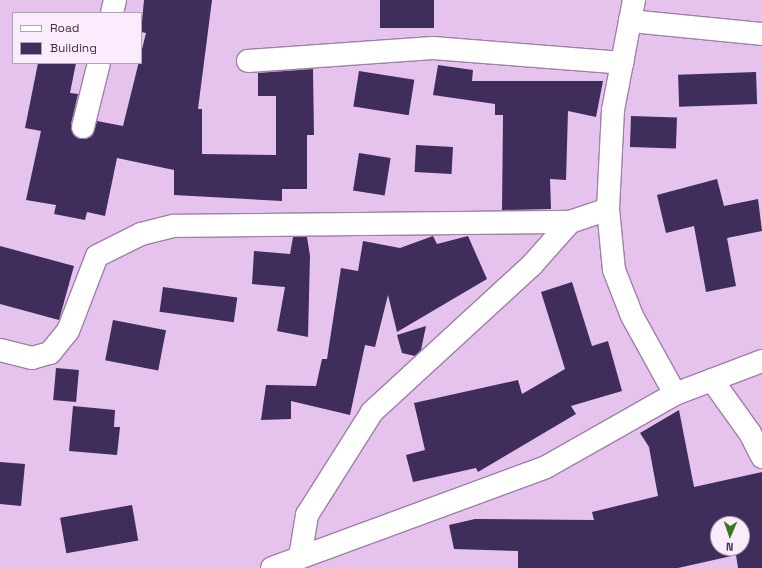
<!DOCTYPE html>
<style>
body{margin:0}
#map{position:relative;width:762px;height:568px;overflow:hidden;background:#e5c3ed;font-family:"Space Grotesk",sans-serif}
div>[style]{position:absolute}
.building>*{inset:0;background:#3f2d5c;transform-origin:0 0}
.roads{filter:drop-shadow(1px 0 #9f80a7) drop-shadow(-1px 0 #9f80a7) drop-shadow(0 1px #9f80a7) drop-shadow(0 -1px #9f80a7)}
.minor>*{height:22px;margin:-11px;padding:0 11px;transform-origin:11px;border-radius:11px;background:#fff}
span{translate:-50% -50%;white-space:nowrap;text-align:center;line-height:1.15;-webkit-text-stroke:4px #faecfd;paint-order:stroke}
.legend{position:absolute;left:12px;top:12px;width:130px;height:52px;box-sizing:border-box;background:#faecfd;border:1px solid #b0a2b3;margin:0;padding:5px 7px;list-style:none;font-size:12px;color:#403243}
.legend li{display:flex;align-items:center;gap:8px;height:20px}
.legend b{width:20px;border:1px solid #b0a2b3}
.north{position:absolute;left:710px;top:516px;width:40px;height:40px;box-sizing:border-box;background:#faecfd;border:1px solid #b0a2b3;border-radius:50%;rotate:182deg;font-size:11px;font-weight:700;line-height:16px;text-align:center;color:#403243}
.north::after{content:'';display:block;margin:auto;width:14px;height:18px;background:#337a1e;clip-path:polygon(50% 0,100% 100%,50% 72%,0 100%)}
</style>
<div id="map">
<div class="building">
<div style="clip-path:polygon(144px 0,212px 0,198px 109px,202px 109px,202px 154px,276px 155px,276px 96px,258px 96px,258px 73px,313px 69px,314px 135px,307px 135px,307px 189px,282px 189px,282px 201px,174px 195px,174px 170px,117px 158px,105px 216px,87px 212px,85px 220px,54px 214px,56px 205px,26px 200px,41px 131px,25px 128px,38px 63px,76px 63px,70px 93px,78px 94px,71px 124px,75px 136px,86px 139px,92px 136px,97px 121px,123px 126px,146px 33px,141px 32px)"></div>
<div style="left:380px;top:0;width:54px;height:28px"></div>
<div style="clip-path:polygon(438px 65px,473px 70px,472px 81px,603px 81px,596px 117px,568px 111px,566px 180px,550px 179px,551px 209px,502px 210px,503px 115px,495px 115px,495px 104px,433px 95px)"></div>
<div style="left:359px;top:71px;width:56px;height:36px;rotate:9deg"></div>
<div style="left:756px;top:72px;width:32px;height:78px;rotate:88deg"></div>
<div style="left:631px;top:116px;width:46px;height:31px;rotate:2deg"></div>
<div style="left:416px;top:145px;width:37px;height:27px;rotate:3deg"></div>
<div style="left:359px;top:153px;width:32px;height:38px;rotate:9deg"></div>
<div style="clip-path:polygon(717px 179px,724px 206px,758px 199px,762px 231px,727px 238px,736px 286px,706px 292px,694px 226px,666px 233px,657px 195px)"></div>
<div style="clip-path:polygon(433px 236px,437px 244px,468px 236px,487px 279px,397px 332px,388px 295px,375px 347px,365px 345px,350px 415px,291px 401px,291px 419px,261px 420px,266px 385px,316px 386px,322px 359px,327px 359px,341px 268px,358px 271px,363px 241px,400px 248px)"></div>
<div style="clip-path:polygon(293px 237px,307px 237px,310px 256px,308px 337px,277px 331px,285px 287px,252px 284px,254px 251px,290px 254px)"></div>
<div style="clip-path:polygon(0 246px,74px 266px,59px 320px,0 304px)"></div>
<div style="clip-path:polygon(572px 282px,592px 346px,608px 341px,622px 391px,571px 406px,576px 414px,478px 472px,476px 468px,413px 482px,406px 455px,425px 450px,414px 403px,518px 380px,522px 394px,565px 369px,541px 292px)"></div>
<div style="left:163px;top:287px;width:75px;height:25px;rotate:8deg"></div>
<div style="left:113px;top:320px;width:54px;height:41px;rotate:11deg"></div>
<div style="clip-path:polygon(426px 326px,421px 350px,415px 356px,402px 353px,397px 335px)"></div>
<div style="left:56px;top:368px;width:23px;height:32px;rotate:5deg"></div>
<div style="clip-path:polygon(73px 406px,115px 410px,114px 427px,120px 427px,117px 455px,69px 451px)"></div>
<div style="clip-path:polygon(evenodd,679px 410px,694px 487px,762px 472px,762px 568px,738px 568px,736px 555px,678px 568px,518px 568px,518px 551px,454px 549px,449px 525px,475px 519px,594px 520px,592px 512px,658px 496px,649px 447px,640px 433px,679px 410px,718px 524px,742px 524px,742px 548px,718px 548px,718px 524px)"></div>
<div style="clip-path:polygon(0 462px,25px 464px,21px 506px,0 504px)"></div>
<div style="left:132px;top:505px;width:36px;height:73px;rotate:80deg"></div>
</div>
<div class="roads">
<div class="minor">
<div style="left:634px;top:0;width:112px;rotate:100.8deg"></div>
<div style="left:613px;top:110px;width:99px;rotate:92.9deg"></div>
<div style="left:608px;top:209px;width:61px;rotate:84.4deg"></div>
<div style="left:614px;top:270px;width:49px;rotate:68.6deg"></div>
<div style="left:632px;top:316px;width:89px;rotate:61.1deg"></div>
<div style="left:112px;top:13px;width:13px;rotate:-77deg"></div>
<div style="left:630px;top:21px;width:133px;rotate:5.6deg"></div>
<div style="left:248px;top:61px;width:185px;rotate:-4deg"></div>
<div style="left:433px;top:48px;width:190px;rotate:4.5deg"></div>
<div style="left:83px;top:127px;width:66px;rotate:-76deg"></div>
<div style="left:0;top:350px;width:33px;rotate:14deg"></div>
<div style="left:32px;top:358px;width:19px;rotate:-16deg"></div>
<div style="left:50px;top:353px;width:28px;rotate:-51deg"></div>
<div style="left:68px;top:331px;width:80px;rotate:-68.9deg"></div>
<div style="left:97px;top:256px;width:49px;rotate:-26.6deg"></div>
<div style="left:141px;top:234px;width:34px;rotate:-14deg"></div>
<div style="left:174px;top:226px;width:396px;rotate:-0.6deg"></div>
<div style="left:712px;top:380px;width:65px;rotate:54.4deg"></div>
<div style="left:750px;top:433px;width:27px;rotate:63deg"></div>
<div style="left:300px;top:557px;width:43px;rotate:-80.5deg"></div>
<div style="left:307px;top:515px;width:122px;rotate:-57.7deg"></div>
<div style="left:372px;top:412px;width:216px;rotate:-42.6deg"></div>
<div style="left:531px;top:266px;width:59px;rotate:-48.4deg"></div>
<div style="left:570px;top:222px;width:40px;rotate:-18.9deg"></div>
<div style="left:272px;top:568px;width:292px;rotate:-20.2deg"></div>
<div style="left:546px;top:467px;width:148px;rotate:-29.5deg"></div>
<div style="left:675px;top:394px;width:93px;rotate:-20.8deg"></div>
</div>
</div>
<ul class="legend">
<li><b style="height:5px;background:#fff"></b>Road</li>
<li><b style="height:11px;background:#3f2d5c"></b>Building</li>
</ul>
<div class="north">N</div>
</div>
